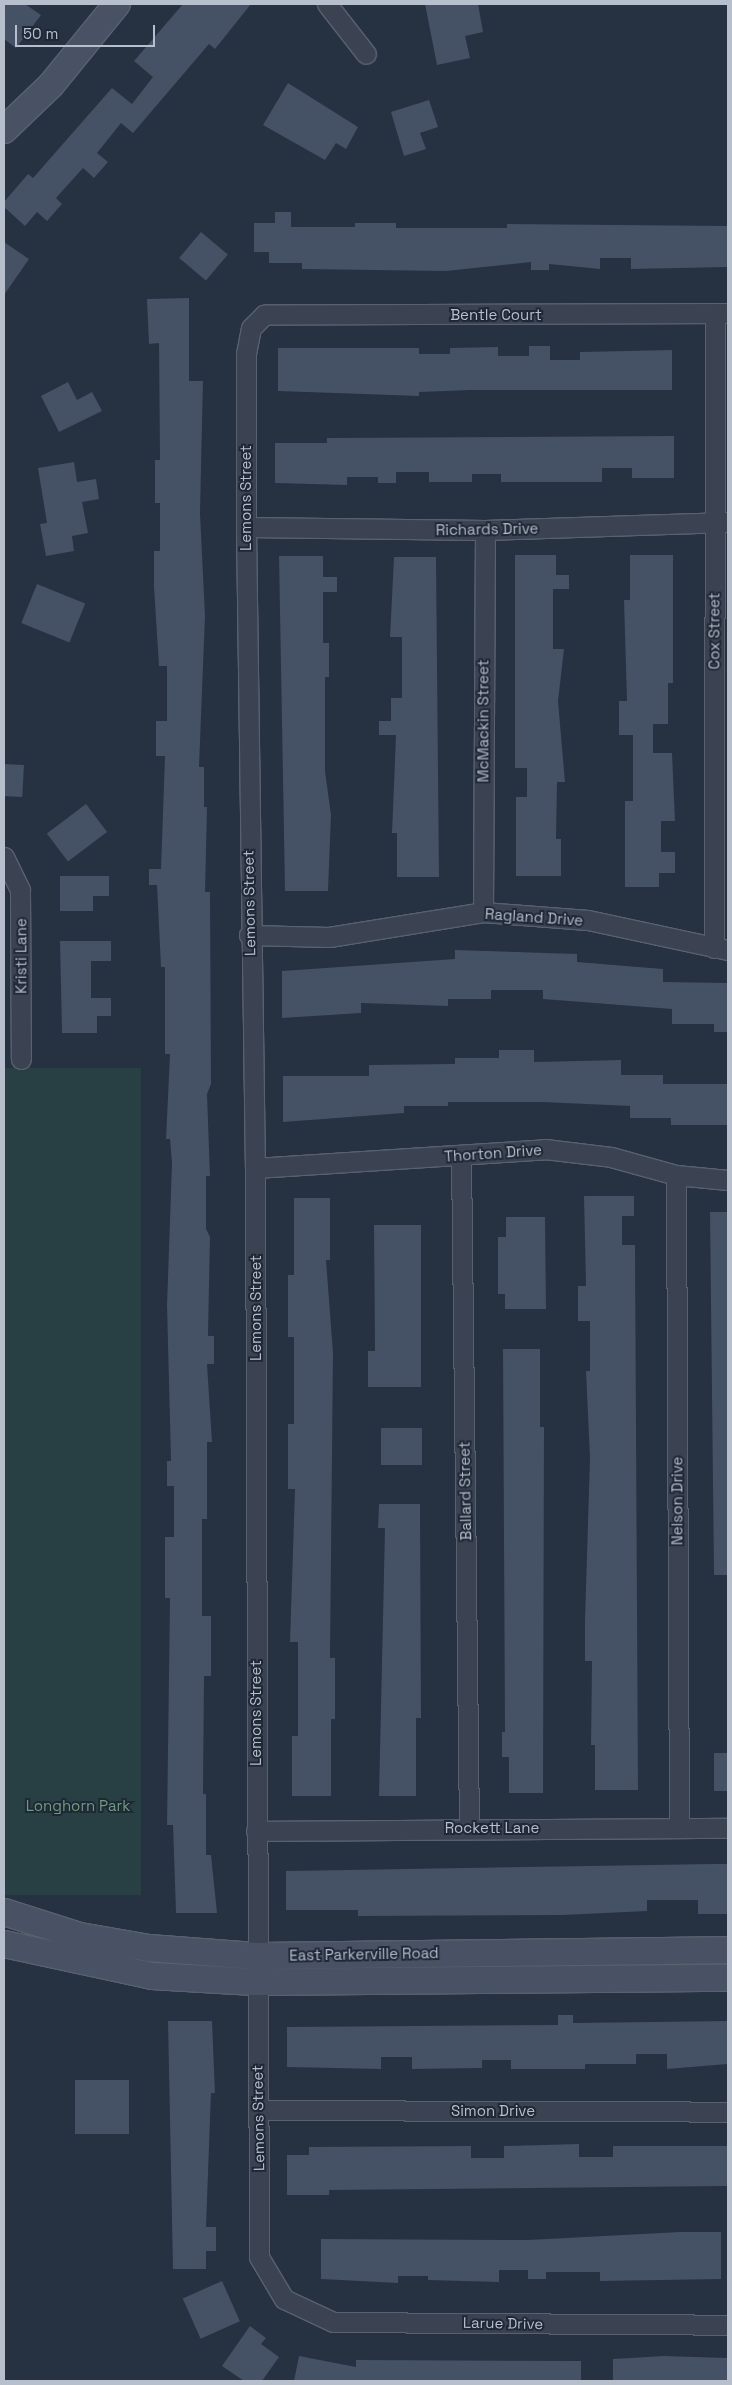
<!DOCTYPE html>
<style>
body{margin:0}
#map{position:relative;width:732px;height:2385px;overflow:hidden;background:#263142;font-family:"Space Grotesk",sans-serif}
div>[style]{position:absolute}
.green>*{inset:0;background:#283f43;transform-origin:0 0}
.building>*{inset:0;background:#455164;transform-origin:0 0}
.roads{filter:drop-shadow(1px 0 #59616f) drop-shadow(-1px 0 #59616f) drop-shadow(0 1px #59616f) drop-shadow(0 -1px #59616f)}
.street>*{height:19px;margin:-9.5px;padding:0 9.5px;transform-origin:9.5px;border-radius:9.5px;background:#3b4352}
.secondary>*{height:26px;margin:-13px;padding:0 13px;transform-origin:13px;border-radius:13px;background:#495265}
span{translate:-50% -50%;white-space:nowrap;text-align:center;line-height:1.15;-webkit-text-stroke:4px #1f2837;paint-order:stroke}
.street-label{font-size:15px;color:#b8bfcc}
.park-label{font-size:15px;color:#6f9d7c}
.frame{position:absolute;inset:0;border:5px solid #b8bfcc;pointer-events:none}
.scale{position:absolute;left:15px;top:25px;width:140px;height:22px;box-sizing:border-box;border:2px solid #b8bfcc;border-top:0;padding-left:6px;font-size:15px;line-height:18px;white-space:nowrap;color:#b8bfcc;-webkit-text-stroke:4px #1f2837;paint-order:stroke}
</style>
<div id="map">
<div class="green">
<div style="left:4px;top:1068px;width:137px;height:827px"></div>
</div>
<div class="building">
<div style="clip-path:polygon(4px 4px,25px 4px,41px 15px,16px 48px,4px 39px)"></div>
<div style="clip-path:polygon(183px 4px,251px 4px,215px 49px,209px 44px,133px 133px,121px 123px,97px 153px,108px 162px,94px 178px,83px 168px,56px 198px,62px 204px,47px 221px,37px 212px,25px 226px,4px 207px,4px 202px,28px 174px,33px 178px,112px 88px,132px 104px,153px 77px,134px 61px)"></div>
<div style="clip-path:polygon(425px 4px,478px 4px,483px 32px,465px 36px,470px 58px,437px 65px)"></div>
<div style="clip-path:polygon(288px 83px,358px 127px,346px 149px,336px 143px,325px 160px,263px 125px)"></div>
<div style="clip-path:polygon(429px 100px,438px 127px,420px 133px,426px 149px,404px 156px,391px 112px)"></div>
<div style="clip-path:polygon(275px 212px,291px 212px,291px 227px,355px 227px,355px 223px,396px 223px,396px 228px,507px 228px,507px 224px,728px 226px,728px 267px,631px 269px,631px 258px,600px 258px,600px 269px,549px 264px,549px 270px,531px 270px,531px 262px,446px 271px,302px 269px,302px 263px,269px 263px,269px 252px,254px 252px,254px 223px,275px 223px)"></div>
<div style="left:201px;top:232px;width:35px;height:34px;rotate:40deg"></div>
<div style="clip-path:polygon(4px 242px,29px 259px,4px 295px)"></div>
<div style="clip-path:polygon(189px 298px,189px 381px,203px 381px,200px 513px,205px 616px,199px 767px,204px 767px,204px 807px,207px 807px,205px 892px,210px 892px,211px 1084px,207px 1094px,210px 1176px,206px 1176px,206px 1229px,210px 1237px,208px 1336px,214px 1336px,214px 1364px,207px 1364px,212px 1442px,207px 1442px,207px 1519px,202px 1519px,202px 1616px,211px 1616px,211px 1676px,204px 1676px,203px 1794px,206px 1794px,206px 1855px,211px 1855px,217px 1913px,176px 1913px,173px 1825px,167px 1825px,170px 1598px,165px 1598px,165px 1537px,174px 1537px,174px 1486px,167px 1486px,167px 1461px,171px 1461px,167px 1305px,172px 1163px,170px 1139px,166px 1139px,170px 1054px,165px 1054px,165px 967px,161px 967px,157px 885px,149px 885px,149px 869px,161px 869px,165px 756px,156px 756px,156px 721px,167px 721px,167px 666px,159px 666px,154px 587px,154px 551px,160px 551px,160px 503px,155px 503px,155px 460px,160px 460px,159px 343px,149px 344px,147px 299px)"></div>
<div style="clip-path:polygon(529px 346px,550px 346px,550px 360px,580px 360px,580px 352px,672px 350px,672px 390px,471px 390px,419px 392px,419px 396px,278px 391px,278px 348px,419px 348px,419px 354px,450px 354px,450px 348px,498px 347px,498px 356px,529px 356px)"></div>
<div style="clip-path:polygon(68px 382px,77px 400px,92px 392px,102px 411px,59px 432px,41px 396px)"></div>
<div style="clip-path:polygon(674px 436px,674px 478px,632px 478px,632px 468px,602px 468px,602px 482px,501px 482px,501px 474px,472px 474px,472px 482px,429px 482px,429px 472px,396px 472px,396px 483px,378px 483px,378px 477px,347px 477px,347px 485px,275px 483px,275px 443px,327px 443px,327px 438px)"></div>
<div style="clip-path:polygon(74px 462px,77px 482px,96px 479px,99px 499px,82px 502px,88px 533px,72px 536px,74px 551px,46px 556px,40px 524px,47px 523px,38px 468px)"></div>
<div style="clip-path:polygon(515px 555px,556px 555px,556px 575px,569px 575px,569px 589px,553px 589px,553px 649px,564px 649px,558px 701px,565px 782px,557px 782px,556px 839px,561px 839px,561px 876px,516px 876px,516px 797px,527px 797px,527px 768px,515px 768px)"></div>
<div style="clip-path:polygon(630px 555px,673px 555px,673px 683px,668px 683px,668px 724px,653px 724px,653px 753px,672px 753px,675px 821px,661px 821px,661px 852px,675px 852px,675px 873px,659px 873px,659px 887px,625px 887px,625px 801px,633px 801px,633px 735px,619px 735px,619px 701px,627px 701px,624px 600px,630px 600px)"></div>
<div style="clip-path:polygon(279px 556px,323px 556px,323px 577px,337px 577px,337px 592px,323px 592px,323px 643px,329px 643px,329px 677px,325px 677px,325px 771px,331px 815px,328px 891px,285px 891px)"></div>
<div style="clip-path:polygon(394px 557px,436px 557px,439px 877px,397px 877px,397px 833px,392px 833px,396px 735px,379px 735px,379px 721px,391px 721px,391px 698px,402px 698px,402px 637px,390px 637px)"></div>
<div style="left:37px;top:584px;width:52px;height:42px;rotate:22deg"></div>
<div style="left:4px;top:764px;width:20px;height:32px;rotate:3deg"></div>
<div style="left:86px;top:804px;width:35px;height:49px;rotate:53deg"></div>
<div style="clip-path:polygon(60px 876px,109px 876px,109px 896px,93px 896px,93px 911px,60px 911px)"></div>
<div style="clip-path:polygon(60px 941px,111px 941px,111px 961px,91px 961px,91px 998px,111px 998px,111px 1016px,97px 1016px,97px 1033px,62px 1033px)"></div>
<div style="clip-path:polygon(455px 950px,577px 954px,577px 962px,663px 969px,663px 982px,728px 983px,728px 1032px,714px 1032px,714px 1024px,672px 1024px,672px 1009px,543px 999px,543px 990px,491px 990px,491px 999px,448px 999px,448px 1006px,361px 1003px,361px 1013px,282px 1018px,282px 971px,455px 959px)"></div>
<div style="clip-path:polygon(499px 1050px,534px 1050px,534px 1062px,621px 1060px,621px 1075px,663px 1075px,663px 1084px,728px 1084px,728px 1125px,671px 1125px,671px 1118px,630px 1118px,630px 1106px,543px 1102px,448px 1102px,448px 1106px,404px 1106px,404px 1113px,283px 1122px,283px 1076px,369px 1076px,369px 1065px,455px 1064px,455px 1058px,499px 1058px)"></div>
<div style="clip-path:polygon(584px 1196px,634px 1196px,634px 1216px,622px 1216px,622px 1245px,635px 1245px,638px 1790px,595px 1790px,595px 1745px,591px 1745px,592px 1661px,585px 1661px,585px 1619px,590px 1458px,586px 1371px,590px 1371px,590px 1321px,578px 1321px,578px 1286px,586px 1286px)"></div>
<div style="clip-path:polygon(294px 1198px,330px 1198px,330px 1260px,326px 1260px,333px 1353px,330px 1658px,335px 1658px,335px 1719px,331px 1719px,331px 1796px,292px 1796px,292px 1736px,298px 1736px,298px 1642px,290px 1642px,295px 1489px,288px 1489px,288px 1424px,294px 1424px,294px 1337px,288px 1337px,288px 1275px,294px 1275px)"></div>
<div style="clip-path:polygon(710px 1212px,728px 1212px,728px 1575px,714px 1575px)"></div>
<div style="clip-path:polygon(506px 1217px,545px 1217px,546px 1309px,505px 1309px,505px 1294px,498px 1294px,498px 1237px,506px 1237px)"></div>
<div style="clip-path:polygon(374px 1225px,421px 1225px,421px 1387px,368px 1387px,368px 1351px,375px 1351px)"></div>
<div style="clip-path:polygon(503px 1349px,540px 1349px,540px 1427px,544px 1427px,543px 1793px,509px 1793px,509px 1757px,502px 1757px,502px 1732px,505px 1732px)"></div>
<div style="left:381px;top:1428px;width:41px;height:37px"></div>
<div style="clip-path:polygon(379px 1504px,420px 1504px,421px 1718px,416px 1718px,416px 1796px,379px 1796px,385px 1528px,378px 1528px)"></div>
<div style="left:714px;top:1753px;width:14px;height:38px"></div>
<div style="clip-path:polygon(714px 1864px,728px 1864px,728px 1914px,698px 1914px,698px 1900px,647px 1900px,647px 1911px,563px 1915px,358px 1916px,358px 1910px,286px 1910px,286px 1871px)"></div>
<div style="clip-path:polygon(558px 2015px,573px 2015px,573px 2023px,728px 2021px,728px 2064px,667px 2069px,667px 2054px,636px 2054px,636px 2064px,585px 2064px,585px 2069px,511px 2069px,511px 2060px,482px 2060px,482px 2068px,412px 2069px,412px 2057px,381px 2057px,381px 2069px,287px 2067px,287px 2027px,558px 2025px)"></div>
<div style="clip-path:polygon(168px 2021px,212px 2021px,215px 2093px,211px 2093px,206px 2227px,216px 2227px,216px 2251px,206px 2251px,206px 2269px,173px 2269px)"></div>
<div style="left:75px;top:2080px;width:54px;height:54px"></div>
<div style="clip-path:polygon(579px 2144px,579px 2157px,613px 2157px,613px 2146px,728px 2146px,728px 2186px,329px 2190px,329px 2195px,287px 2195px,287px 2155px,309px 2155px,309px 2147px,471px 2146px,471px 2158px,504px 2158px,504px 2146px)"></div>
<div style="clip-path:polygon(680px 2232px,721px 2232px,721px 2279px,600px 2281px,600px 2272px,546px 2272px,546px 2279px,528px 2279px,528px 2270px,499px 2270px,499px 2282px,428px 2280px,428px 2276px,398px 2276px,398px 2283px,321px 2279px,321px 2239px,528px 2240px)"></div>
<div style="left:222px;top:2281px;width:44px;height:43px;rotate:66deg"></div>
<div style="clip-path:polygon(250px 2326px,266px 2338px,261px 2344px,279px 2357px,262px 2381px,244px 2381px,222px 2366px)"></div>
<div style="clip-path:polygon(299px 2356px,356px 2367px,356px 2360px,581px 2361px,581px 2381px,294px 2381px)"></div>
<div style="clip-path:polygon(664px 2356px,728px 2358px,728px 2381px,613px 2381px,613px 2359px)"></div>
</div>
<div class="roads">
<div class="street">
<div style="left:327px;top:4px;width:63px;rotate:52deg"></div>
<div style="left:728px;top:313px;width:464px;rotate:179.8deg"></div>
<div style="left:264px;top:315px;width:18px;rotate:135deg"></div>
<div style="left:251px;top:328px;width:25px;rotate:101deg"></div>
<div style="left:246px;top:353px;width:174px;rotate:90deg"></div>
<div style="left:246px;top:527px;width:641px;rotate:89.2deg"></div>
<div style="left:255px;top:1168px;width:1089px;rotate:89.79deg"></div>
<div style="left:259px;top:2257px;width:49px;rotate:59.2deg"></div>
<div style="left:284px;top:2299px;width:54px;rotate:25.1deg"></div>
<div style="left:333px;top:2322px;width:395px;rotate:0.4deg"></div>
<div style="left:246px;top:527px;width:239px;rotate:0.7deg"></div>
<div style="left:485px;top:530px;width:243px;rotate:-1.9deg"></div>
<div style="left:4px;top:857px;width:37px;rotate:64deg"></div>
<div style="left:20px;top:890px;width:169px;rotate:89.7deg"></div>
<div style="left:483px;top:912px;width:382px;rotate:-89.7deg"></div>
<div style="left:249px;top:935px;width:80px;rotate:1.4deg"></div>
<div style="left:329px;top:937px;width:156px;rotate:-9.2deg"></div>
<div style="left:483px;top:912px;width:105px;rotate:4.4deg"></div>
<div style="left:588px;top:920px;width:143px;rotate:12.1deg"></div>
<div style="left:714px;top:948px;width:635px;rotate:-89.91deg"></div>
<div style="left:461px;top:1155px;width:673px;rotate:89.32deg"></div>
<div style="left:255px;top:1168px;width:291px;rotate:-3.7deg"></div>
<div style="left:545px;top:1149px;width:66px;rotate:6.9deg"></div>
<div style="left:611px;top:1157px;width:67px;rotate:15.5deg"></div>
<div style="left:676px;top:1175px;width:52px;rotate:5.5deg"></div>
<div style="left:676px;top:1175px;width:653px;rotate:89.74deg"></div>
<div style="left:256px;top:1831px;width:472px;rotate:-0.4deg"></div>
<div style="left:259px;top:2110px;width:469px;rotate:0.2deg"></div>
</div>
<div class="secondary">
<div style="left:4px;top:130px;width:65px;rotate:-43.8deg"></div>
<div style="left:51px;top:85px;width:104px;rotate:-50.8deg"></div>
<div style="left:4px;top:1912px;width:80px;rotate:17.5deg"></div>
<div style="left:80px;top:1936px;width:70px;rotate:9.9deg"></div>
<div style="left:149px;top:1948px;width:106px;rotate:4.3deg"></div>
<div style="left:255px;top:1956px;width:473px;rotate:-0.7deg"></div>
<div style="left:4px;top:1944px;width:151px;rotate:12.2deg"></div>
<div style="left:152px;top:1976px;width:102px;rotate:3.4deg"></div>
<div style="left:254px;top:1982px;width:474px;rotate:-0.5deg"></div>
</div>
</div>
<div class="street-label">
<span style="left:496px;top:315px">Bentle Court</span>
<span style="left:246px;top:498px;rotate:-90deg">Lemons Street</span>
<span style="left:487px;top:529px;rotate:-1deg">Richards Drive</span>
<span style="left:714px;top:631px;rotate:-90deg">Cox Street</span>
<span style="left:483px;top:721px;rotate:-90deg">McMackin Street</span>
<span style="left:249px;top:903px;rotate:-91deg">Lemons Street</span>
<span style="left:534px;top:917px;rotate:4deg">Ragland Drive</span>
<span style="left:21px;top:956px;rotate:-90deg">Kristi Lane</span>
<span style="left:493px;top:1153px;rotate:-4deg">Thorton Drive</span>
<span style="left:256px;top:1308px;rotate:-90deg">Lemons Street</span>
<span style="left:465px;top:1491px;rotate:-91deg">Ballard Street</span>
<span style="left:677px;top:1501px;rotate:-90deg">Nelson Drive</span>
<span style="left:256px;top:1713px;rotate:-90deg">Lemons Street</span>
<span style="left:492px;top:1828px">Rockett Lane</span>
<span style="left:364px;top:1954px;rotate:-1deg">East Parkerville Road</span>
<span style="left:493px;top:2111px">Simon Drive</span>
<span style="left:258px;top:2118px;rotate:-91deg">Lemons Street</span>
<span style="left:503px;top:2323px;rotate:1deg">Larue Drive</span>
</div>
<div class="park-label">
<span style="left:78px;top:1806px">Longhorn Park</span>
</div>
<div class="frame"></div>
<div class="scale">50 m</div>
</div>
